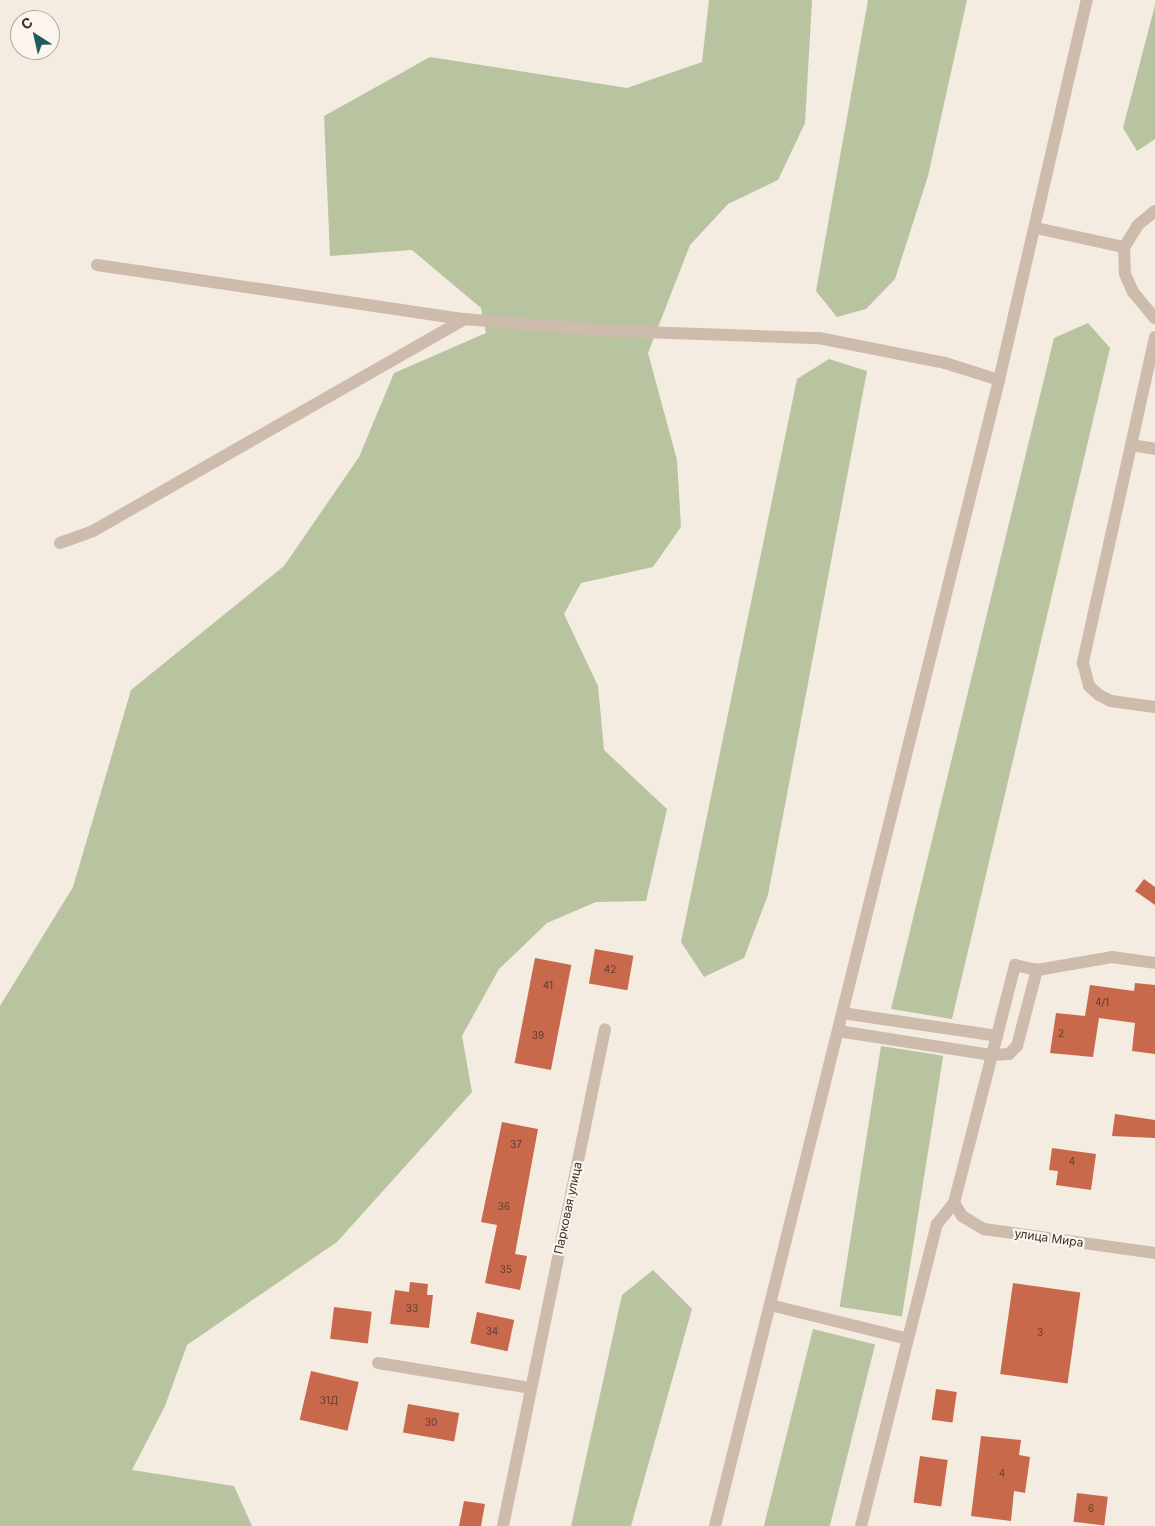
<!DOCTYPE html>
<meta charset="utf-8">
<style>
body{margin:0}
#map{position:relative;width:1155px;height:1526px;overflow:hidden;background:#f4ebe1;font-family:Inter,sans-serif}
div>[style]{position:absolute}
.green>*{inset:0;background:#b8c4a0;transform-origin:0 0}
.building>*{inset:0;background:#c8694b;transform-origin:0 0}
.minor>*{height:12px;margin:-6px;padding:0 6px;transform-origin:6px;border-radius:6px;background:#cdbbac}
span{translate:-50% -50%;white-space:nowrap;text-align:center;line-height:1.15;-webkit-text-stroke:4.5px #fbf5ee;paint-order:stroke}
.number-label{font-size:10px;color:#5e3e33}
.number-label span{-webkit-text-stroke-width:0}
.street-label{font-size:12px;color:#3b302b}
.north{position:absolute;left:10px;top:10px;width:50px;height:50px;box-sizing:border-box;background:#fbf5ee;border:1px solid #aea6a0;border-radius:50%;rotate:325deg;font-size:14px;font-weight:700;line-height:20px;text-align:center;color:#3b302b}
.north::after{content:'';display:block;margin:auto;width:18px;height:22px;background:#1f5a5e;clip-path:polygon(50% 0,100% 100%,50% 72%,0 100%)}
</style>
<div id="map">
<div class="green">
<div style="clip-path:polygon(709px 0,812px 0,805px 123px,778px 180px,728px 204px,690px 245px,648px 353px,677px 460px,681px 527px,653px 567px,581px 583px,564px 614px,598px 686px,604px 750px,667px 809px,646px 901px,596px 902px,547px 923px,499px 969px,462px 1036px,472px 1092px,337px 1242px,187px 1345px,165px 1406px,132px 1470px,234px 1486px,252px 1526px,0 1526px,0 1006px,73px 887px,131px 690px,284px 566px,359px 457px,394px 373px,486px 333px,481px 308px,412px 250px,330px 256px,324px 116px,430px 57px,627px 88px,702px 62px)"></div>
<div style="clip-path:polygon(868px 0,967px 0,928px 176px,895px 279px,866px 309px,837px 317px,816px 291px)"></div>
<div style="clip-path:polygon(1155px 5px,1155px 139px,1137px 151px,1123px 128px)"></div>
<div style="clip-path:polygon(1088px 323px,1110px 348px,952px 1019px,891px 1009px,1054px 338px)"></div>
<div style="clip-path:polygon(829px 359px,867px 371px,768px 895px,744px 958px,704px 977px,681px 942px,797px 379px)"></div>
<div style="left:881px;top:1046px;width:63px;height:264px;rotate:9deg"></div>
<div style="clip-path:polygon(653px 1270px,692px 1309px,631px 1526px,571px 1526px,622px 1295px)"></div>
<div style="left:813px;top:1329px;width:64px;height:203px;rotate:14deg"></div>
</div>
<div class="building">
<div style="clip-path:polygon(1144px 879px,1155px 887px,1155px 905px,1135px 891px)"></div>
<div style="left:595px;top:949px;width:39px;height:35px;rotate:10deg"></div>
<div style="left:535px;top:958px;width:37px;height:107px;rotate:11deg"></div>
<div style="clip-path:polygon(1135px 983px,1155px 985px,1155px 1054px,1132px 1051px,1135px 1023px,1099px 1018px,1093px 1057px,1050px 1053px,1056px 1013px,1085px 1016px,1090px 985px,1134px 991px)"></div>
<div style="clip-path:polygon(1115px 1114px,1155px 1120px,1155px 1138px,1112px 1136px)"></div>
<div style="clip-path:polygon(502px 1122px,538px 1129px,515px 1254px,527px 1256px,520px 1290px,485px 1283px,497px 1225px,481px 1222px)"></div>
<div style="clip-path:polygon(1052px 1148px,1096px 1154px,1091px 1190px,1056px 1185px,1058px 1171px,1049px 1170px)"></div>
<div style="clip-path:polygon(410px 1282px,428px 1284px,427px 1295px,433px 1295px,429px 1328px,390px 1324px,395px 1290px,409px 1292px)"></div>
<div style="left:1013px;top:1283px;width:68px;height:92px;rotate:8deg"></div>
<div style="left:334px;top:1307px;width:38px;height:32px;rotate:7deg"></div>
<div style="left:477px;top:1312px;width:38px;height:32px;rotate:12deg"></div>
<div style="left:311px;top:1371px;width:49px;height:50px;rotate:13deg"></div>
<div style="left:936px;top:1389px;width:21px;height:31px;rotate:8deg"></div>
<div style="left:408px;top:1404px;width:52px;height:29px;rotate:10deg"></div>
<div style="clip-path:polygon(981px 1436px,1021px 1440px,1019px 1455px,1030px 1457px,1025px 1493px,1014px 1491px,1011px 1521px,971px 1516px)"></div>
<div style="left:920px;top:1456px;width:28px;height:47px;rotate:8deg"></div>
<div style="left:1077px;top:1493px;width:31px;height:29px;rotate:7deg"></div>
<div style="clip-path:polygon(464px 1501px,485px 1504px,481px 1526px,459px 1526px)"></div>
</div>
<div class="minor">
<div style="left:1155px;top:211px;width:22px;rotate:141deg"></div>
<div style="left:1138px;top:225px;width:26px;rotate:122deg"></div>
<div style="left:1124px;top:247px;width:27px;rotate:88deg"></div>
<div style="left:1125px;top:274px;width:20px;rotate:66deg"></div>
<div style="left:1133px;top:292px;width:34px;rotate:50deg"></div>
<div style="left:1036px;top:228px;width:90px;rotate:12.2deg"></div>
<div style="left:97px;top:265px;width:371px;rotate:8.4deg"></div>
<div style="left:464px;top:319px;width:150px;rotate:4.6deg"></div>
<div style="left:614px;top:331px;width:205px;rotate:2deg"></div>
<div style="left:819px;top:338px;width:128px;rotate:11.2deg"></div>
<div style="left:945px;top:363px;width:57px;rotate:17.5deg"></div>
<div style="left:1155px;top:337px;width:334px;rotate:102.5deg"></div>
<div style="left:1083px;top:663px;width:24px;rotate:75deg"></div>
<div style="left:1089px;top:686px;width:13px;rotate:42deg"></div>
<div style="left:1099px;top:695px;width:13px;rotate:27deg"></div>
<div style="left:1111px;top:701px;width:44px;rotate:7.8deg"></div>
<div style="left:1131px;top:445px;width:24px;rotate:9deg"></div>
<div style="left:60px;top:543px;width:35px;rotate:-20deg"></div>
<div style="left:93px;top:531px;width:427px;rotate:-29.7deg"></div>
<div style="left:842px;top:1013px;width:157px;rotate:8.4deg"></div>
<div style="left:838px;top:1031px;width:156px;rotate:8.9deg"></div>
<div style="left:992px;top:1055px;width:17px;rotate:-3deg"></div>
<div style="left:1009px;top:1054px;width:11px;rotate:-45deg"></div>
<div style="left:1017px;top:1046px;width:79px;rotate:-75.3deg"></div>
<div style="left:954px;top:1203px;width:15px;rotate:58deg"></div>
<div style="left:962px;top:1216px;width:26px;rotate:31deg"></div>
<div style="left:984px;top:1229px;width:173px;rotate:8deg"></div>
<div style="left:770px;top:1305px;width:142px;rotate:13.8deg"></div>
<div style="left:378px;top:1363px;width:155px;rotate:9.3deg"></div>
<div style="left:503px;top:1526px;width:507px;rotate:-78.4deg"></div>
<div style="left:715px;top:1526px;width:1181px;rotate:-76.08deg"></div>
<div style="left:999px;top:380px;width:390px;rotate:-77deg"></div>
<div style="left:861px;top:1526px;width:311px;rotate:-75.9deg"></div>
<div style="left:937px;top:1224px;width:27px;rotate:-51deg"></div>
<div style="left:954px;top:1203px;width:246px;rotate:-75.6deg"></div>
<div style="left:1015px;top:965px;width:23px;rotate:13deg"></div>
<div style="left:1037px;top:970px;width:76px;rotate:-9.8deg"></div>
<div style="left:1112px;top:957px;width:43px;rotate:7.9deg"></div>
</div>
<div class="number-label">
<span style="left:610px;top:970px">42</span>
<span style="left:548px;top:986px">41</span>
<span style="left:1102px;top:1003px">4/1</span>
<span style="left:1061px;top:1034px">2</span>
<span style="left:538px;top:1036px">39</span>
<span style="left:516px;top:1145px">37</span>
<span style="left:1072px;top:1162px">4</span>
<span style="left:504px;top:1207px">36</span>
<span style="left:506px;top:1270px">35</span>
<span style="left:412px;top:1309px">33</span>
<span style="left:492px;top:1332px">34</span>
<span style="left:1040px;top:1333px">3</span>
<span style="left:329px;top:1401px">31Д</span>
<span style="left:431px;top:1423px">30</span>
<span style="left:1002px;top:1474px">4</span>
<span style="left:1091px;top:1509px">6</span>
</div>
<div class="street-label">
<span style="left:568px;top:1208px;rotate:-78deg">Парковая улица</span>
<span style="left:1049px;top:1238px;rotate:8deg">улица Мира</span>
</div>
<div class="north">С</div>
</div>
